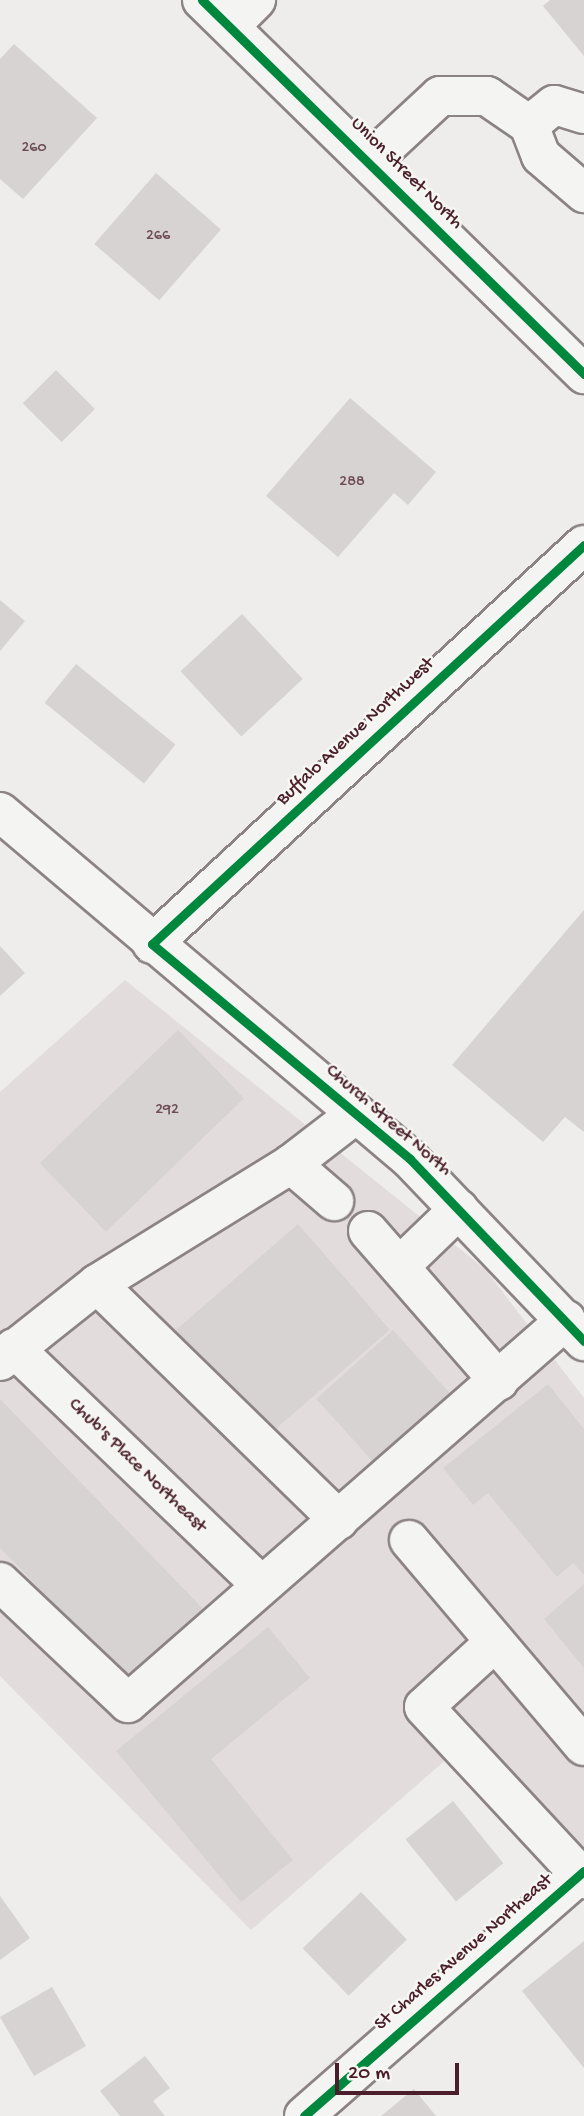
<!DOCTYPE html>
<style>
body{margin:0}
#map{position:relative;width:584px;height:2116px;overflow:hidden;background:#eeedeb;font-family:"Gochi Hand",sans-serif}
div>[style]{position:absolute}
.built>*{inset:0;background:#e2dddc}
.building>*{inset:0;background:#d6d3d2;transform-origin:0 0}
.roads{filter:drop-shadow(2px 0 #8c8385) drop-shadow(-2px 0 #8c8385) drop-shadow(0 2px #8c8385) drop-shadow(0 -2px #8c8385)}
.minor>*{height:38px;margin:-19px;padding:0 19px;transform-origin:19px;border-radius:19px;background:#f4f4f2}
.major>*{height:38px;margin:-19px;padding:0 19px;transform-origin:19px;border-radius:19px;background:#f4f4f2}
.cycleway>*{height:9px;margin:-4.5px;padding:0 4.5px;transform-origin:4.5px;border-radius:4.5px;background:#00873e}
span{translate:-50% -50%;white-space:nowrap;text-align:center;line-height:1.15;-webkit-text-stroke:5px #f6f6f2;paint-order:stroke}
.number-label{font-size:16px;color:#6d4c55}
.number-label span{-webkit-text-stroke-width:0}
.street-label{font-size:19px;color:#4a1f2b}
.scale{position:absolute;left:335px;top:2063px;width:124px;height:32px;box-sizing:border-box;border:4px solid #4a1f2b;border-top:0;padding-left:9px;font-size:21px;line-height:24px;white-space:nowrap;color:#4a1f2b;-webkit-text-stroke:5px #f6f6f2;paint-order:stroke}
</style>
<div id="map">
<div class="built">
<div style="clip-path:polygon(125px 980px,485px 1269px,584px 1398px,584px 1854px,554px 1877px,449px 1757px,251px 1930px,0 1676px,0 1092px)"></div>
</div>
<div class="building">
<div style="clip-path:polygon(550px 0,584px 0,584px 56px,543px 6px)"></div>
<div style="clip-path:polygon(14px 44px,97px 118px,23px 199px,0 179px,0 59px)"></div>
<div style="left:156px;top:173px;width:86px;height:94px;rotate:41deg"></div>
<div style="left:56px;top:370px;width:55px;height:47px;rotate:45deg"></div>
<div style="clip-path:polygon(350px 398px,436px 472px,408px 505px,394px 493px,338px 557px,266px 496px)"></div>
<div style="clip-path:polygon(0 600px,25px 621px,0 651px)"></div>
<div style="left:242px;top:614px;width:89px;height:84px;rotate:47deg"></div>
<div style="left:76px;top:664px;width:128px;height:50px;rotate:39deg"></div>
<div style="clip-path:polygon(584px 910px,584px 1132px,565px 1117px,543px 1142px,452px 1065px)"></div>
<div style="clip-path:polygon(0 946px,25px 973px,0 996px)"></div>
<div style="left:178px;top:1030px;width:95px;height:192px;rotate:46deg"></div>
<div style="left:298px;top:1224px;width:140px;height:167px;rotate:49deg"></div>
<div style="left:393px;top:1330px;width:89px;height:103px;rotate:48deg"></div>
<div style="clip-path:polygon(548px 1384px,584px 1429px,584px 1575px,573px 1563px,557px 1577px,488px 1493px,473px 1505px,443px 1468px)"></div>
<div style="clip-path:polygon(0 1399px,206px 1612px,131px 1683px,0 1548px)"></div>
<div style="clip-path:polygon(584px 1584px,584px 1668px,544px 1619px)"></div>
<div style="clip-path:polygon(268px 1627px,310px 1678px,211px 1759px,293px 1860px,241px 1902px,116px 1751px)"></div>
<div style="left:453px;top:1801px;width:80px;height:61px;rotate:51deg"></div>
<div style="left:361px;top:1892px;width:66px;height:81px;rotate:46deg"></div>
<div style="clip-path:polygon(0 1896px,30px 1938px,0 1960px)"></div>
<div style="clip-path:polygon(584px 1941px,584px 2068px,522px 1991px)"></div>
<div style="left:52px;top:1987px;width:68px;height:60px;rotate:60deg"></div>
<div style="clip-path:polygon(145px 2056px,170px 2088px,153px 2101px,165px 2116px,120px 2116px,100px 2091px)"></div>
<div style="clip-path:polygon(414px 2089px,436px 2116px,381px 2116px)"></div>
</div>
<div class="roads">
<div class="minor">
<div style="left:202px;top:0;width:535px;rotate:44.39deg"></div>
<div style="left:230px;top:26px;width:37px;rotate:-45deg"></div>
<div style="left:584px;top:114px;width:31px;rotate:-163deg"></div>
<div style="left:554px;top:105px;width:32px;rotate:141deg"></div>
<div style="left:529px;top:125px;width:33px;rotate:69deg"></div>
<div style="left:541px;top:156px;width:57px;rotate:40.7deg"></div>
<div style="left:369px;top:162px;width:97px;rotate:-42.9deg"></div>
<div style="left:440px;top:96px;width:47px"></div>
<div style="left:487px;top:96px;width:51px;rotate:34.6deg"></div>
<div style="left:152px;top:944px;width:588px;rotate:-42.73deg"></div>
<div style="left:291px;top:1164px;width:57px;rotate:40.7deg"></div>
<div style="left:368px;top:1231px;width:199px;rotate:48.9deg"></div>
<div style="left:402px;top:1264px;width:79px;rotate:-44deg"></div>
<div style="left:97px;top:1284px;width:338px;rotate:44.3deg"></div>
<div style="left:14px;top:1348px;width:339px;rotate:43.8deg"></div>
<div style="left:0;top:1361px;width:124px;rotate:-38.4deg"></div>
<div style="left:97px;top:1284px;width:228px;rotate:-31.7deg"></div>
<div style="left:291px;top:1164px;width:82px;rotate:-37.6deg"></div>
<div style="left:409px;top:1540px;width:270px;rotate:49.7deg"></div>
<div style="left:0;top:1582px;width:176px;rotate:43.4deg"></div>
<div style="left:128px;top:1703px;width:582px;rotate:-41.17deg"></div>
<div style="left:495px;top:1642px;width:96px;rotate:137.5deg"></div>
<div style="left:424px;top:1707px;width:235px;rotate:47.1deg"></div>
<div style="left:304px;top:2116px;width:372px;rotate:-41.2deg"></div>
</div>
<div class="major">
<div style="left:0;top:812px;width:537px;rotate:40.24deg"></div>
<div style="left:410px;top:1159px;width:252px;rotate:46.3deg"></div>
</div>
</div>
<div class="cycleway">
<div style="left:202px;top:0;width:535px;rotate:44.39deg"></div>
<div style="left:584px;top:545px;width:588px;rotate:137.27deg"></div>
<div style="left:152px;top:944px;width:336px;rotate:39.8deg"></div>
<div style="left:410px;top:1159px;width:252px;rotate:46.3deg"></div>
<div style="left:304px;top:2116px;width:372px;rotate:-41.2deg"></div>
</div>
<div class="number-label">
<span style="left:34px;top:149px">260</span>
<span style="left:158px;top:237px">266</span>
<span style="left:352px;top:483px">288</span>
<span style="left:167px;top:1111px">292</span>
</div>
<div class="street-label">
<span style="left:406px;top:174px;rotate:45deg">Union Street North</span>
<span style="left:356px;top:732px;rotate:-43deg">Buffalo Avenue Northwest</span>
<span style="left:388px;top:1121px;rotate:41deg">Church Street North</span>
<span style="left:137px;top:1466px;rotate:44deg">Chub's Place Northeast</span>
<span style="left:464px;top:1953px;rotate:-41deg">St Charles Avenue Northeast</span>
</div>
<div class="scale">20 m</div>
</div>
